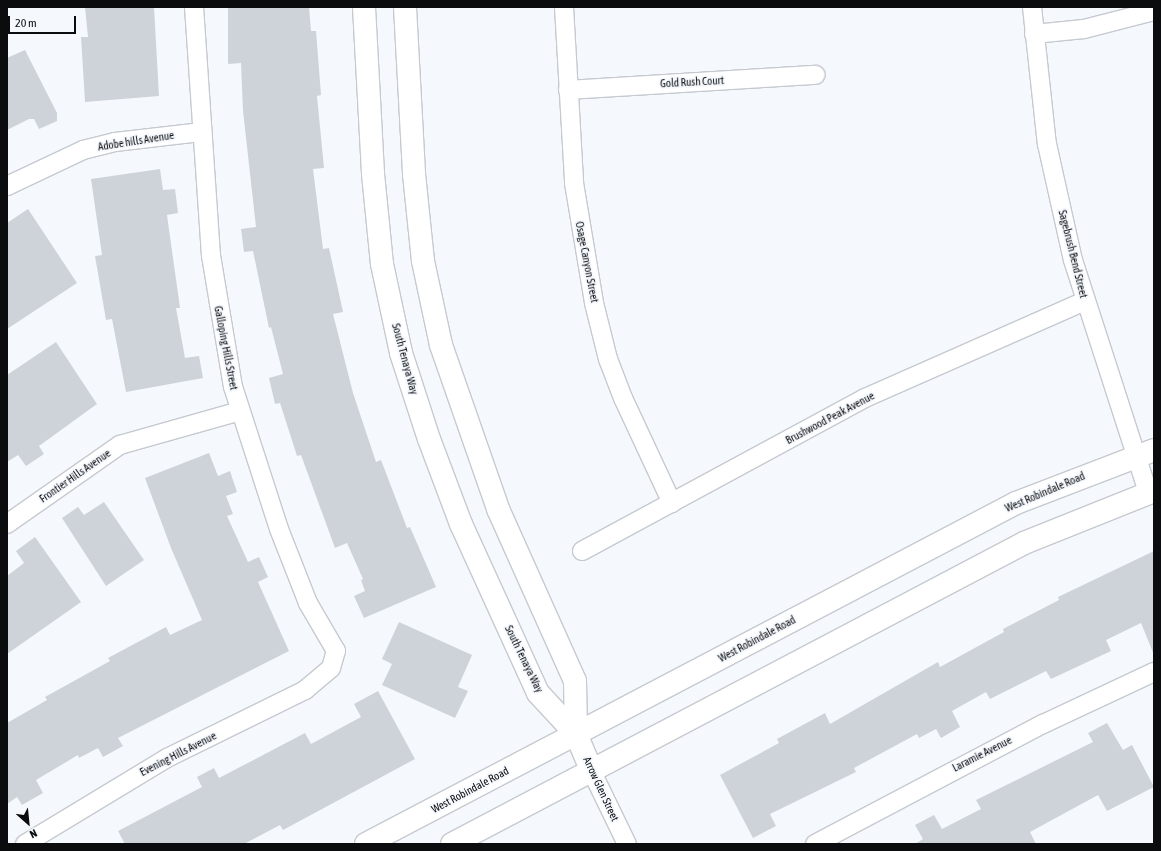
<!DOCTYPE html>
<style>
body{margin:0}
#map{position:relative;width:1161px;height:851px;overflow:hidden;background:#f5f9fe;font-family:"Asap Condensed",sans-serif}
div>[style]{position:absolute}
.building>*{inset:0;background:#ced3d9}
.roads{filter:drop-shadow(1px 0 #c5cad0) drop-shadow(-1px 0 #c5cad0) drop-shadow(0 1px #c5cad0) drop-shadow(0 -1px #c5cad0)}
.minor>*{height:18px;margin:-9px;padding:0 9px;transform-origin:9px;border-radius:9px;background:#fff}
.tertiary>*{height:22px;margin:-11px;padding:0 11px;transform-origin:11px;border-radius:11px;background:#fff}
.secondary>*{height:22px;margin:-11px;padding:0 11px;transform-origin:11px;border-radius:11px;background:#fff}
span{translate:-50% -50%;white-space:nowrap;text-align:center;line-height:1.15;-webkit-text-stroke:4px #f5f9fe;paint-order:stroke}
.street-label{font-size:11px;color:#0a0c0e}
.frame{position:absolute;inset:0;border:8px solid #0a0c0e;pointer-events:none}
.north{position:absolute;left:8px;top:803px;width:40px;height:40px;-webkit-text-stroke:3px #f5f9fe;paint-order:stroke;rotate:153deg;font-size:11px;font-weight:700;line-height:16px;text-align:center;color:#0a0c0e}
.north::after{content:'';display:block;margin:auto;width:14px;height:18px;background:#0a0c0e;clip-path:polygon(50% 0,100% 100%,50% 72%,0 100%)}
.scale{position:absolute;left:8px;top:16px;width:68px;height:18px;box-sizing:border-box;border:2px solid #0a0c0e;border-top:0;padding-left:5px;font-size:12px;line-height:14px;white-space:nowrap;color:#0a0c0e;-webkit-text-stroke:3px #f5f9fe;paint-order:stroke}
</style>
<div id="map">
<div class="building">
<div style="clip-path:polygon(85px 7px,154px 7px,159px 96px,85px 102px,81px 37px,88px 37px)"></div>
<div style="clip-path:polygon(228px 7px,309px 7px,311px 31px,316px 31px,321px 95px,317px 96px,324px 168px,313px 169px,323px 249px,329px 248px,343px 312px,333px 314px,353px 393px,376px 462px,381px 460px,407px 528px,410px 527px,436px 587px,364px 618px,354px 596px,365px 591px,361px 580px,363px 579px,347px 543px,335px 548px,301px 455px,297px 456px,280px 403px,275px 404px,269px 378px,283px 374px,271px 327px,269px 328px,253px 251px,244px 252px,241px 229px,256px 227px,243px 111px,241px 63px,228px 64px)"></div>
<div style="clip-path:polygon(25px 50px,57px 113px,57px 121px,39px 129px,34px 119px,29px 119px,7px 130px,7px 58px)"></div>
<div style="clip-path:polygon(160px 169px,163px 190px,175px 189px,178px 213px,167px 215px,180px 308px,176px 308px,185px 358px,199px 356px,203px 378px,126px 392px,112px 319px,106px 320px,95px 256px,102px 255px,91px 179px)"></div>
<div style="clip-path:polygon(28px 209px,77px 283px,7px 329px,7px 223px)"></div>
<div style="clip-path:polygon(56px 342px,97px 404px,39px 446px,44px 454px,26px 466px,18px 455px,7px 462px,7px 375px)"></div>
<div style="clip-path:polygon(209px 453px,218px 476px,230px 471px,237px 492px,226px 496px,233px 514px,227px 516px,248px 562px,259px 557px,268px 577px,258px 582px,289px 651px,118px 738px,123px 746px,103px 757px,98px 748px,79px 758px,78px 755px,36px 780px,43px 793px,22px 805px,17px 797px,7px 804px,7px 723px,47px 700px,45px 697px,110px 661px,108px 658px,166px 627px,170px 635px,202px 620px,171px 548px,145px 478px)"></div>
<div style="clip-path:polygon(104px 502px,144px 560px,106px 586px,62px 518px,78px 507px,84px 515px)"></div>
<div style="clip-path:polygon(35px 537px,81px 602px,7px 654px,7px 576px,24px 563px,16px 551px)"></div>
<div style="clip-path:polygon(1154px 551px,1154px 655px,1141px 623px,1106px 640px,1111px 651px,1051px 679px,1046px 671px,990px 699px,986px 692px,952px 711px,960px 727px,941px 738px,936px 729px,919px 738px,917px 734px,854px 768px,856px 772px,770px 814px,776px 826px,753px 838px,720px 775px,779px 743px,777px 739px,825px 713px,830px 724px,938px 662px,940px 667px,1004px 632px,1003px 629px,1059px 600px,1058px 597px)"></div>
<div style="clip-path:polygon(399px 622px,472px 655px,458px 687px,468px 691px,455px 718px,382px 685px,392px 664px,382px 659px)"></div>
<div style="clip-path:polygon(378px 691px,415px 759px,283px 830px,280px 825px,244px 844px,125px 844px,118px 831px,202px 787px,197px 777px,214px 768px,219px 778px,305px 733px,311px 744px,361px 717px,354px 704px)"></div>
<div style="clip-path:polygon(1107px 723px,1123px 750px,1132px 745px,1154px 787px,1107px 811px,1098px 795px,1030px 832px,1036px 844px,915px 844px,923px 839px,915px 825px,934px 815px,942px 829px,981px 809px,976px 800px,1093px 742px,1088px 733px)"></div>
</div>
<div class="roads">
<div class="minor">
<div style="left:564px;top:7px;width:176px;rotate:86.7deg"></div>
<div style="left:574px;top:183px;width:122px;rotate:80.5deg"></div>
<div style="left:594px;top:303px;width:58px;rotate:76deg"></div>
<div style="left:608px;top:359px;width:42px;rotate:69deg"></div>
<div style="left:623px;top:398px;width:116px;rotate:65deg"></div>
<div style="left:1032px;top:7px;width:138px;rotate:83.8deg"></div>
<div style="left:1047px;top:144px;width:119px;rotate:77.4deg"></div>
<div style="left:1073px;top:260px;width:244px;rotate:72.1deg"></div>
<div style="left:1034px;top:34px;width:50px;rotate:-5.7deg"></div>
<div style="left:1084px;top:29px;width:72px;rotate:-14.4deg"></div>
<div style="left:568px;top:90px;width:248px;rotate:-3.5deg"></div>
<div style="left:7px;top:186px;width:84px;rotate:-25.3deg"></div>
<div style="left:83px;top:150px;width:33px;rotate:-14deg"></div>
<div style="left:115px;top:142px;width:88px;rotate:-6.6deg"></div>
<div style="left:7px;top:524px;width:138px;rotate:-35deg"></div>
<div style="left:120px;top:445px;width:125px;rotate:-15.8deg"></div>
<div style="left:582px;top:551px;width:322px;rotate:-28.4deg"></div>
<div style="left:865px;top:398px;width:240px;rotate:-23.8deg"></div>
<div style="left:591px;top:770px;width:82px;rotate:64.1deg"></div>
<div style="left:25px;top:844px;width:166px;rotate:-31.2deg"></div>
<div style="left:167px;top:758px;width:154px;rotate:-26.2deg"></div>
<div style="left:305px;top:690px;width:34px;rotate:-40deg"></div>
<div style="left:331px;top:668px;width:18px;rotate:-74deg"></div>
<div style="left:336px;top:651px;width:56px;rotate:-120.3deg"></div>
<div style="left:308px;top:603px;width:79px;rotate:-111.4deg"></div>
<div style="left:279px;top:529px;width:149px;rotate:-107.9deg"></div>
<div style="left:233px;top:387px;width:133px;rotate:-99.5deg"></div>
<div style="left:211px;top:256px;width:250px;rotate:-93.9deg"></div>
<div style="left:815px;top:844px;width:258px;rotate:-27.8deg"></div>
<div style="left:1043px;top:724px;width:123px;rotate:-25.1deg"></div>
</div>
<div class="tertiary">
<div style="left:364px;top:7px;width:167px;rotate:86.9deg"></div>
<div style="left:373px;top:174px;width:90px;rotate:84.3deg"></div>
<div style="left:382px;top:264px;width:91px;rotate:77.9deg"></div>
<div style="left:401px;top:353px;width:90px;rotate:72deg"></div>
<div style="left:429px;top:439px;width:91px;rotate:69.4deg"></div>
<div style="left:461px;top:524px;width:186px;rotate:65.5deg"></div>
<div style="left:538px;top:693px;width:56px;rotate:47.2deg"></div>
<div style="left:576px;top:734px;width:39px;rotate:67deg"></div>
<div style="left:405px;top:7px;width:167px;rotate:86.9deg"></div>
<div style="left:414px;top:174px;width:87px;rotate:84.1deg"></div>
<div style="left:423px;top:261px;width:86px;rotate:77.9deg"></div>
<div style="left:441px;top:345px;width:174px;rotate:70.8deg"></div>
<div style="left:498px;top:509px;width:188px;rotate:65.9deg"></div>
<div style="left:575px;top:681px;width:53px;rotate:88.9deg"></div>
</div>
<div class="secondary">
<div style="left:366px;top:844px;width:734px;rotate:-27.68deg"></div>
<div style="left:1016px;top:503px;width:148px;rotate:-21deg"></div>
<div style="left:452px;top:844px;width:646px;rotate:-27.75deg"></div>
<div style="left:1024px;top:543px;width:140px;rotate:-21.8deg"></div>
</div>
</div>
<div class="street-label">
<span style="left:692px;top:82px;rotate:-3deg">Gold Rush Court</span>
<span style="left:136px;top:141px;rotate:-9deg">Adobe hills Avenue</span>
<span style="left:1073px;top:254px;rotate:76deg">Sagebrush Bend Street</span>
<span style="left:587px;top:262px;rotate:79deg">Osage Canyon Street</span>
<span style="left:226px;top:348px;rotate:79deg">Galloping Hills Street</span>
<span style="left:405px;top:359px;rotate:75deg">South Tenaya Way</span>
<span style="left:830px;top:418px;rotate:-28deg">Brushwood Peak Avenue</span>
<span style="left:75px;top:476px;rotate:-35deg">Frontier Hills Avenue</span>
<span style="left:1045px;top:492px;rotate:-23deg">West Robindale Road</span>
<span style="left:757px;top:639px;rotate:-28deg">West Robindale Road</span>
<span style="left:524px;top:659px;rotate:64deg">South Tenaya Way</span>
<span style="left:178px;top:754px;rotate:-27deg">Evening Hills Avenue</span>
<span style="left:982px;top:754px;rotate:-27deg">Laramie Avenue</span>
<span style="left:601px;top:789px;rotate:65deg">Arrow Glen Street</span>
<span style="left:470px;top:790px;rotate:-28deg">West Robindale Road</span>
</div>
<div class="frame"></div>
<div class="north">N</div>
<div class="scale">20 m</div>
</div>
